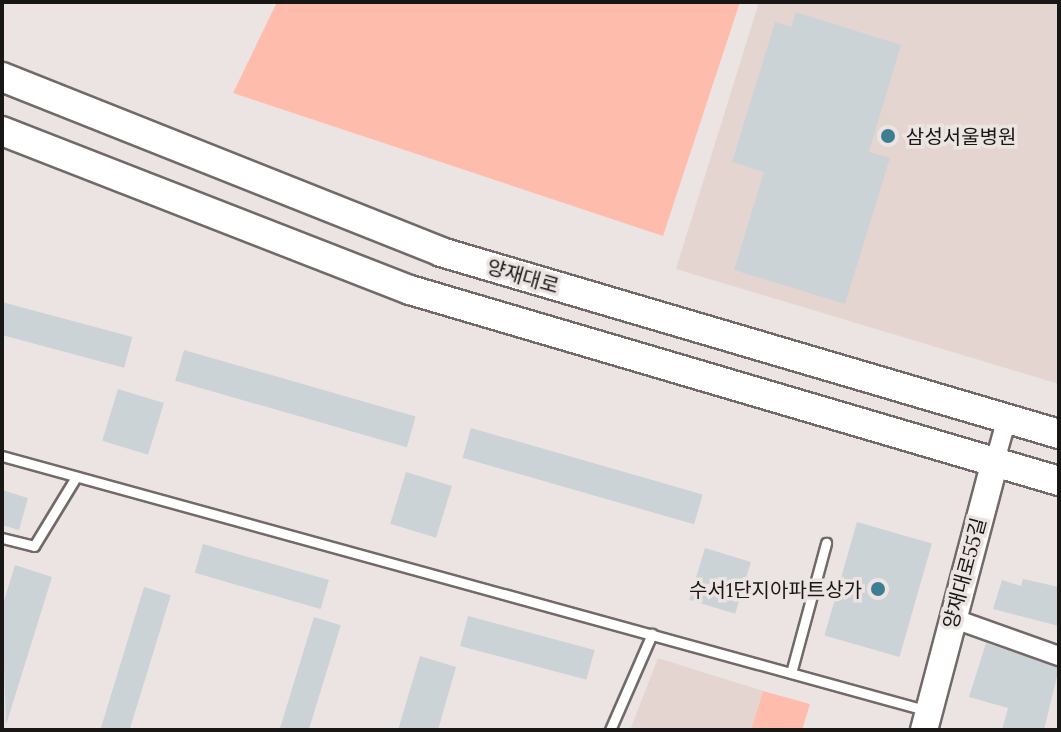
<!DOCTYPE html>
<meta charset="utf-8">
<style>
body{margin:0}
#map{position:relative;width:1061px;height:732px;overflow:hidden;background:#ece4e2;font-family:Lora,"Noto Sans KR",serif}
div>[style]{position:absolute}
.built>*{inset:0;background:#e5d5d1}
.green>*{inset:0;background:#febdac}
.building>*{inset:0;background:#ccd3d6;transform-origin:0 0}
.roads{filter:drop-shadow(2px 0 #716a68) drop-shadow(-2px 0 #716a68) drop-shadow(0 2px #716a68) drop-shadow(0 -2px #716a68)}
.lane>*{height:9px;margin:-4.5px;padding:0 4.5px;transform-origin:4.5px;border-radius:4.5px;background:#fff}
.street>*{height:18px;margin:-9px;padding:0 9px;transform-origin:9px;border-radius:9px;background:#fff}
.secondary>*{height:26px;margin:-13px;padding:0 13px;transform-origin:13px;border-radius:13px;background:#fff}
.primary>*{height:28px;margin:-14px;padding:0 14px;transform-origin:14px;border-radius:14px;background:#fff}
.dots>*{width:22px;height:22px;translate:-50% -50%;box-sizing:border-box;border:4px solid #ece4e2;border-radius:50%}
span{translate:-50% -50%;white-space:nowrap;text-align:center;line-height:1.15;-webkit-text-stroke:7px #ece4e2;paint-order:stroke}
.poi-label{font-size:20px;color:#191716}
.left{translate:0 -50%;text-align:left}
.right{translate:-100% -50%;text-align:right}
.street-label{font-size:20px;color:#191716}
.frame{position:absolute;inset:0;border:4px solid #191716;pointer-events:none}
</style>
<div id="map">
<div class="built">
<div style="clip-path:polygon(759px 2px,1059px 2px,1059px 384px,676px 269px)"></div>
<div style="clip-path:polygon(658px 658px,763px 691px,751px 730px,630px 730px)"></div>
</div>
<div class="green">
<div style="clip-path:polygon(277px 2px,740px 2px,663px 236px,233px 93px)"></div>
<div style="clip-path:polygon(763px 691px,810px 704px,802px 730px,751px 730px)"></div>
</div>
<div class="building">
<div style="clip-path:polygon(796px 12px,901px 45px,869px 152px,890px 158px,845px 304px,734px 270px,764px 172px,732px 162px,775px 22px,791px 27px)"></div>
<div style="left:2px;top:302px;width:135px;height:32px;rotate:15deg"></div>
<div style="left:184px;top:350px;width:241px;height:32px;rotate:16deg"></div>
<div style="left:118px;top:389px;width:48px;height:54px;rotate:17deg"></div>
<div style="left:471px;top:428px;width:241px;height:31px;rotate:16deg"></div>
<div style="left:406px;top:472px;width:48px;height:54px;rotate:17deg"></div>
<div style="clip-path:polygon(2px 490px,28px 498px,19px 530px,2px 525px)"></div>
<div style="left:857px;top:522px;width:78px;height:118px;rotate:16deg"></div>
<div style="left:203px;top:544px;width:131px;height:30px;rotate:16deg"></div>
<div style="left:705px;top:548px;width:48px;height:54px;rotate:17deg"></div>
<div style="clip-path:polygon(15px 565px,52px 577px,6px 725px,2px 607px)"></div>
<div style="clip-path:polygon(1023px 579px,1059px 587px,1059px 626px,993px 609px,1002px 580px,1021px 586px)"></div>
<div style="left:144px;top:587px;width:28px;height:150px;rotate:17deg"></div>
<div style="left:468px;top:616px;width:131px;height:31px;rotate:15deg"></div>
<div style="left:314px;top:617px;width:28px;height:118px;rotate:17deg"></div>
<div style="clip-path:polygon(986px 643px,1059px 668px,1044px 730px,1002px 730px,1008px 708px,969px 697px)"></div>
<div style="clip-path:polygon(420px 656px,456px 667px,438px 730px,398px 730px)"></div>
</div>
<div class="roads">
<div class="lane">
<div style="left:2px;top:456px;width:957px;rotate:15.39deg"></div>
<div style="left:2px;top:538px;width:33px;rotate:14deg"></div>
<div style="left:34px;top:546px;width:81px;rotate:-58.7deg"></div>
<div style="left:791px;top:673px;width:135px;rotate:-74.9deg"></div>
<div style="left:610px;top:730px;width:105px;rotate:-66.4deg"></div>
</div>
<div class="street">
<div style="left:995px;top:461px;width:45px;rotate:-74.4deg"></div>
<div style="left:952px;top:618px;width:114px;rotate:19.6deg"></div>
</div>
<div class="secondary">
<div style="left:924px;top:730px;width:278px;rotate:-75.2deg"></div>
</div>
<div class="primary">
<div style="left:2px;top:77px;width:473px;rotate:21.7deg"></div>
<div style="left:441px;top:252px;width:644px;rotate:16.41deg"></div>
<div style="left:2px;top:131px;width:438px;rotate:21.3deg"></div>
<div style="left:410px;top:290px;width:677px;rotate:16.4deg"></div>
</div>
</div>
<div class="dots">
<div style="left:888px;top:136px;background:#3e7e92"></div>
<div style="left:878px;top:589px;background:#3e7e92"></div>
</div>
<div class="poi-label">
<span class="left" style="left:906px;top:136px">삼성서울병원</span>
<span class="right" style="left:862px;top:589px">수서1단지아파트상가</span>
</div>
<div class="street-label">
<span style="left:523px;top:276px;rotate:16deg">양재대로</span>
<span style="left:964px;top:573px;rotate:-75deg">양재대로55길</span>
</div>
<div class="frame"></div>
</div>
